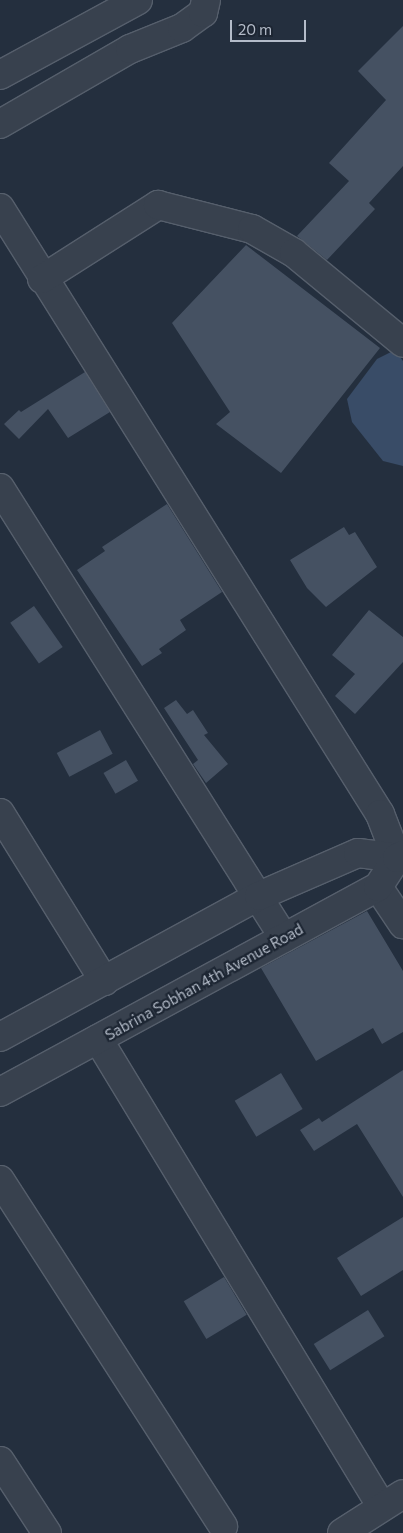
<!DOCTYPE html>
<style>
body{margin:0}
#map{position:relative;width:403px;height:1533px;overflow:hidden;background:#242f3e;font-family:Commissioner,sans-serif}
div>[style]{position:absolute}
.water>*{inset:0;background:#394c67}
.building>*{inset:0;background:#455162;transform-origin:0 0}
.roads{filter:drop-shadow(1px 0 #565f6c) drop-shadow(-1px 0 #565f6c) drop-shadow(0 1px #565f6c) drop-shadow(0 -1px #565f6c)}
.minor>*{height:28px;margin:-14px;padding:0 14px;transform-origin:14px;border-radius:14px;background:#38414e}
.tertiary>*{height:28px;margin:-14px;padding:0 14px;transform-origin:14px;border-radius:14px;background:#38414e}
span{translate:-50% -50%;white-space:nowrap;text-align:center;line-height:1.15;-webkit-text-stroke:4.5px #1d2633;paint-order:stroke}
.street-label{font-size:15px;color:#b4bcc9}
.scale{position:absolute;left:230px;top:20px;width:76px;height:22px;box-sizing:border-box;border:2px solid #b4bcc9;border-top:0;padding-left:6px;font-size:15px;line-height:18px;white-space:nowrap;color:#b4bcc9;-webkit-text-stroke:4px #1d2633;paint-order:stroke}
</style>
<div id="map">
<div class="water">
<div style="clip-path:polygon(395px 350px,403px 361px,403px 466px,383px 461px,352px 422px,347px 399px,377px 359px)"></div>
</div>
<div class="building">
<div style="clip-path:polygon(403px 26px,403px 166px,369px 203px,375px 209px,327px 260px,297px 236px,349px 181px,329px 163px,386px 100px,358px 71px)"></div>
<div style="clip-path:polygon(246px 245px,380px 348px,281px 473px,216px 424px,230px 412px,172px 323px)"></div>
<div style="clip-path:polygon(85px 372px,110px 412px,68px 438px,48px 409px,19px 439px,4px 424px,19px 410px,21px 412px)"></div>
<div style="clip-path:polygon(167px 504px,222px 592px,180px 620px,186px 630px,159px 649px,162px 653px,142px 666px,77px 570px,105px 551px,102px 547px)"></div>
<div style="clip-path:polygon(344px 527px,349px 535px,355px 532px,377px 567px,326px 607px,307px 588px,290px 560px)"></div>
<div style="left:34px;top:606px;width:50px;height:29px;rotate:55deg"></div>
<div style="clip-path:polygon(369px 610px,403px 637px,403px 662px,355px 714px,335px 696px,355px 674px,332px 655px)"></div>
<div style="clip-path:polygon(176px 700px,187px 714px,193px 710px,208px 733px,204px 735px,228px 764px,206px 783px,193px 764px,198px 760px,164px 708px)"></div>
<div style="left:100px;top:730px;width:27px;height:49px;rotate:62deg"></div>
<div style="left:126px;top:760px;width:24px;height:26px;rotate:60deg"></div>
<div style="clip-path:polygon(367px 911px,403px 971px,403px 1032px,382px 1044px,373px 1028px,316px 1061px,261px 968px)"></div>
<div style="clip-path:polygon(403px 1070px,403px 1197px,357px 1124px,314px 1151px,300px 1130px,319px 1118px,322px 1122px)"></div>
<div style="left:281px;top:1073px;width:42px;height:54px;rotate:59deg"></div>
<div style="clip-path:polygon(403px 1217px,403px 1270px,361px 1296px,337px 1258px)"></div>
<div style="left:224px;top:1277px;width:44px;height:47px;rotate:59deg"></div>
<div style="left:368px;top:1310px;width:31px;height:64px;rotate:58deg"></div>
</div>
<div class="roads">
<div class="minor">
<div style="left:0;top:75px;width:157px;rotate:-28.5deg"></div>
<div style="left:0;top:124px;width:150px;rotate:-30deg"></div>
<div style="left:130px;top:49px;width:56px;rotate:-22deg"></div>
<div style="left:182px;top:28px;width:26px;rotate:-36deg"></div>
<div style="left:203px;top:13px;width:13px;rotate:-77deg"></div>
<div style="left:0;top:208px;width:715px;rotate:57.91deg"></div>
<div style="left:380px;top:814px;width:47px;rotate:68.9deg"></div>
<div style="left:42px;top:279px;width:138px;rotate:-32.5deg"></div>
<div style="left:158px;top:205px;width:97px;rotate:14.3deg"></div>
<div style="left:252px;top:229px;width:48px;rotate:29.7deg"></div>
<div style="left:294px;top:253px;width:141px;rotate:39.5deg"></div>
<div style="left:0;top:488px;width:532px;rotate:57.74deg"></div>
<div style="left:0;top:813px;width:198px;rotate:58.2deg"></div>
<div style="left:378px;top:887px;width:45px;rotate:56deg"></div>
<div style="left:98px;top:1039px;width:547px;rotate:58.75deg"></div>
<div style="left:0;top:1180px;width:412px;rotate:57.2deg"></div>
<div style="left:0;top:1461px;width:86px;rotate:56.9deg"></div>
</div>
<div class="tertiary">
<div style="left:0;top:1037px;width:295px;rotate:-28.6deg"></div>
<div style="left:259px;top:896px;width:108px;rotate:-23.5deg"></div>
<div style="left:358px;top:853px;width:39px;rotate:7deg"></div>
<div style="left:0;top:1092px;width:430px;rotate:-28.5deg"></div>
<div style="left:378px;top:887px;width:35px;rotate:-57deg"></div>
<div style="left:397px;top:858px;width:7px;rotate:-27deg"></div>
<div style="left:342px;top:1533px;width:72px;rotate:-32.6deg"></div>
</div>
</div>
<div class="street-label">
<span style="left:204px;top:982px;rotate:-29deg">Sabrina Sobhan 4th Avenue Road</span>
</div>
<div class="scale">20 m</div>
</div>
